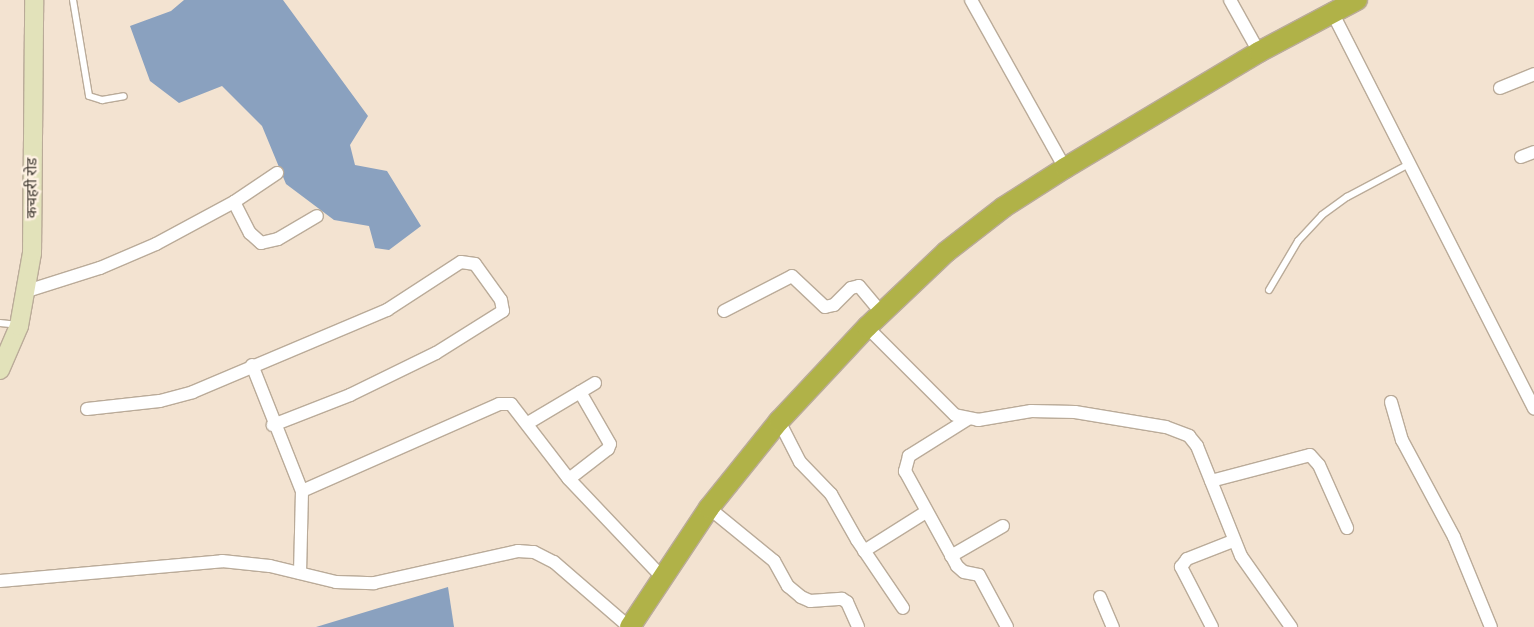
<!DOCTYPE html>
<meta charset="utf-8">
<style>
body{margin:0}
#map{position:relative;width:1534px;height:627px;overflow:hidden;background:#f3e3d1;font-family:"Fira Sans Condensed","Noto Sans Devanagari",sans-serif}
div>[style]{position:absolute}
.water>*{inset:0;background:#8aa1bf}
.roads{filter:drop-shadow(1px 0 #baab99) drop-shadow(-1px 0 #baab99) drop-shadow(0 1px #baab99) drop-shadow(0 -1px #baab99)}
.service>*{height:6px;margin:-3px;padding:0 3px;transform-origin:3px;border-radius:3px;background:#fff}
.minor>*{height:12px;margin:-6px;padding:0 6px;transform-origin:6px;border-radius:6px;background:#fff}
.secondary>*{height:18px;margin:-9px;padding:0 9px;transform-origin:9px;border-radius:9px;background:#e2e2ba}
.trunk>*{height:20px;margin:-10px;padding:0 10px;transform-origin:10px;border-radius:10px;background:#b0b248}
span{translate:-50% -50%;white-space:nowrap;text-align:center;line-height:1.15;-webkit-text-stroke:5px #fef1e2;paint-order:stroke}
.street-label{font-size:15px;color:#39332c}
</style>
<div id="map">
<div class="water">
<div style="clip-path:polygon(184px 0,283px 0,368px 116px,350px 145px,355px 165px,387px 171px,421px 226px,389px 250px,375px 248px,369px 226px,334px 220px,286px 184px,262px 126px,222px 86px,179px 103px,150px 81px,130px 26px,171px 11px)"></div>
<div style="clip-path:polygon(448px 587px,454px 627px,316px 627px)"></div>
</div>
<div class="roads">
<div class="service">
<div style="left:73px;top:0;width:97px;rotate:80.5deg"></div>
<div style="left:89px;top:96px;width:14px;rotate:17deg"></div>
<div style="left:102px;top:100px;width:22px;rotate:-10deg"></div>
<div style="left:1269px;top:290px;width:57px;rotate:-59.4deg"></div>
<div style="left:1298px;top:241px;width:35px;rotate:-47deg"></div>
<div style="left:1322px;top:215px;width:31px;rotate:-36deg"></div>
<div style="left:1347px;top:197px;width:70px;rotate:-28deg"></div>
<div style="left:0;top:323px;width:18px;rotate:6deg"></div>
</div>
<div class="minor">
<div style="left:971px;top:0;width:193px;rotate:60.8deg"></div>
<div style="left:1230px;top:0;width:60px;rotate:60.9deg"></div>
<div style="left:1332px;top:12px;width:445px;rotate:63deg"></div>
<div style="left:1500px;top:88px;width:37px;rotate:-22deg"></div>
<div style="left:1521px;top:157px;width:14px;rotate:-21deg"></div>
<div style="left:234px;top:202px;width:35px;rotate:63deg"></div>
<div style="left:250px;top:233px;width:15px;rotate:42deg"></div>
<div style="left:261px;top:243px;width:17px;rotate:-13deg"></div>
<div style="left:278px;top:239px;width:45px;rotate:-30.5deg"></div>
<div style="left:27px;top:291px;width:77px;rotate:-17.5deg"></div>
<div style="left:100px;top:268px;width:61px;rotate:-23.2deg"></div>
<div style="left:156px;top:244px;width:89px;rotate:-28.3deg"></div>
<div style="left:234px;top:202px;width:52px;rotate:-34deg"></div>
<div style="left:724px;top:311px;width:76px;rotate:-27.2deg"></div>
<div style="left:792px;top:276px;width:45px;rotate:43.2deg"></div>
<div style="left:825px;top:307px;width:9px;rotate:-13deg"></div>
<div style="left:834px;top:305px;width:24px;rotate:-45deg"></div>
<div style="left:851px;top:288px;width:8px;rotate:-14deg"></div>
<div style="left:859px;top:286px;width:34px;rotate:50deg"></div>
<div style="left:867px;top:327px;width:124px;rotate:45deg"></div>
<div style="left:955px;top:415px;width:24px;rotate:12deg"></div>
<div style="left:978px;top:420px;width:54px;rotate:-9.6deg"></div>
<div style="left:1031px;top:411px;width:44px;rotate:1.3deg"></div>
<div style="left:1075px;top:412px;width:92px;rotate:9.4deg"></div>
<div style="left:1166px;top:427px;width:25px;rotate:21deg"></div>
<div style="left:1189px;top:436px;width:13px;rotate:51deg"></div>
<div style="left:1197px;top:446px;width:118px;rotate:68.2deg"></div>
<div style="left:1241px;top:556px;width:87px;rotate:54.8deg"></div>
<div style="left:252px;top:365px;width:136px;rotate:68.4deg"></div>
<div style="left:302px;top:491px;width:215px;rotate:-23.8deg"></div>
<div style="left:499px;top:404px;width:12px"></div>
<div style="left:511px;top:404px;width:93px;rotate:52.4deg"></div>
<div style="left:568px;top:478px;width:137px;rotate:46.5deg"></div>
<div style="left:1391px;top:402px;width:40px;rotate:74deg"></div>
<div style="left:1402px;top:440px;width:110px;rotate:61.8deg"></div>
<div style="left:1454px;top:537px;width:97px;rotate:67.7deg"></div>
<div style="left:87px;top:409px;width:73px;rotate:-6.3deg"></div>
<div style="left:160px;top:401px;width:34px;rotate:-15deg"></div>
<div style="left:193px;top:392px;width:211px;rotate:-22.9deg"></div>
<div style="left:387px;top:310px;width:88px;rotate:-33deg"></div>
<div style="left:461px;top:262px;width:14px;rotate:8deg"></div>
<div style="left:475px;top:264px;width:44px;rotate:54.2deg"></div>
<div style="left:501px;top:300px;width:11px;rotate:80deg"></div>
<div style="left:503px;top:311px;width:79px;rotate:147.9deg"></div>
<div style="left:436px;top:353px;width:96px;rotate:154deg"></div>
<div style="left:350px;top:395px;width:83px;rotate:158.7deg"></div>
<div style="left:968px;top:419px;width:70px;rotate:147.9deg"></div>
<div style="left:909px;top:456px;width:16px;rotate:105deg"></div>
<div style="left:905px;top:471px;width:108px;rotate:61.3deg"></div>
<div style="left:957px;top:566px;width:9px;rotate:41deg"></div>
<div style="left:964px;top:572px;width:15px;rotate:11deg"></div>
<div style="left:979px;top:575px;width:59px;rotate:61.7deg"></div>
<div style="left:779px;top:421px;width:46px;rotate:62.9deg"></div>
<div style="left:800px;top:462px;width:45px;rotate:45.9deg"></div>
<div style="left:831px;top:494px;width:53px;rotate:60.5deg"></div>
<div style="left:857px;top:540px;width:82px;rotate:55.9deg"></div>
<div style="left:528px;top:423px;width:78px;rotate:-30.8deg"></div>
<div style="left:569px;top:479px;width:49px;rotate:-37.6deg"></div>
<div style="left:608px;top:449px;width:5px;rotate:-68deg"></div>
<div style="left:610px;top:444px;width:60px;rotate:-120deg"></div>
<div style="left:1211px;top:481px;width:102px;rotate:-14.7deg"></div>
<div style="left:1310px;top:455px;width:13px;rotate:48deg"></div>
<div style="left:1319px;top:465px;width:69px;rotate:66deg"></div>
<div style="left:709px;top:508px;width:84px;rotate:39.2deg"></div>
<div style="left:774px;top:561px;width:29px;rotate:61deg"></div>
<div style="left:788px;top:586px;width:17px;rotate:40deg"></div>
<div style="left:801px;top:597px;width:10px;rotate:24deg"></div>
<div style="left:810px;top:601px;width:32px;rotate:-4deg"></div>
<div style="left:842px;top:599px;width:6px;rotate:31deg"></div>
<div style="left:847px;top:602px;width:27px;rotate:66deg"></div>
<div style="left:864px;top:551px;width:73px;rotate:-32.2deg"></div>
<div style="left:951px;top:556px;width:60px;rotate:-30deg"></div>
<div style="left:300px;top:573px;width:82px;rotate:-88.6deg"></div>
<div style="left:0;top:581px;width:223px;rotate:-5.1deg"></div>
<div style="left:222px;top:561px;width:48px;rotate:5.9deg"></div>
<div style="left:270px;top:566px;width:68px;rotate:13.6deg"></div>
<div style="left:336px;top:582px;width:38px;rotate:2deg"></div>
<div style="left:374px;top:583px;width:148px;rotate:-12.5deg"></div>
<div style="left:518px;top:551px;width:16px;rotate:4deg"></div>
<div style="left:534px;top:552px;width:22px;rotate:27deg"></div>
<div style="left:554px;top:562px;width:99px;rotate:40.9deg"></div>
<div style="left:1100px;top:597px;width:33px;rotate:67deg"></div>
<div style="left:1212px;top:627px;width:68px;rotate:-117.3deg"></div>
<div style="left:1181px;top:567px;width:10px;rotate:-53deg"></div>
<div style="left:1187px;top:559px;width:49px;rotate:-21.4deg"></div>
</div>
<div class="secondary">
<div style="left:0;top:370px;width:48px;rotate:-66.6deg"></div>
<div style="left:19px;top:326px;width:74px;rotate:-79.9deg"></div>
<div style="left:32px;top:253px;width:253px;rotate:-89.5deg"></div>
</div>
<div class="trunk">
<div style="left:630px;top:627px;width:143px;rotate:-56.4deg"></div>
<div style="left:709px;top:508px;width:112px;rotate:-51.2deg"></div>
<div style="left:779px;top:421px;width:129px;rotate:-46.9deg"></div>
<div style="left:867px;top:327px;width:109px;rotate:-43.5deg"></div>
<div style="left:946px;top:252px;width:73px;rotate:-37.8deg"></div>
<div style="left:1004px;top:207px;width:72px;rotate:-32.6deg"></div>
<div style="left:1065px;top:168px;width:226px;rotate:-30.9deg"></div>
<div style="left:1259px;top:52px;width:111px;rotate:-28deg"></div>
</div>
</div>
<div class="street-label">
<span style="left:32px;top:188px;rotate:-90deg">कचहरी रोड</span>
</div>
</div>
